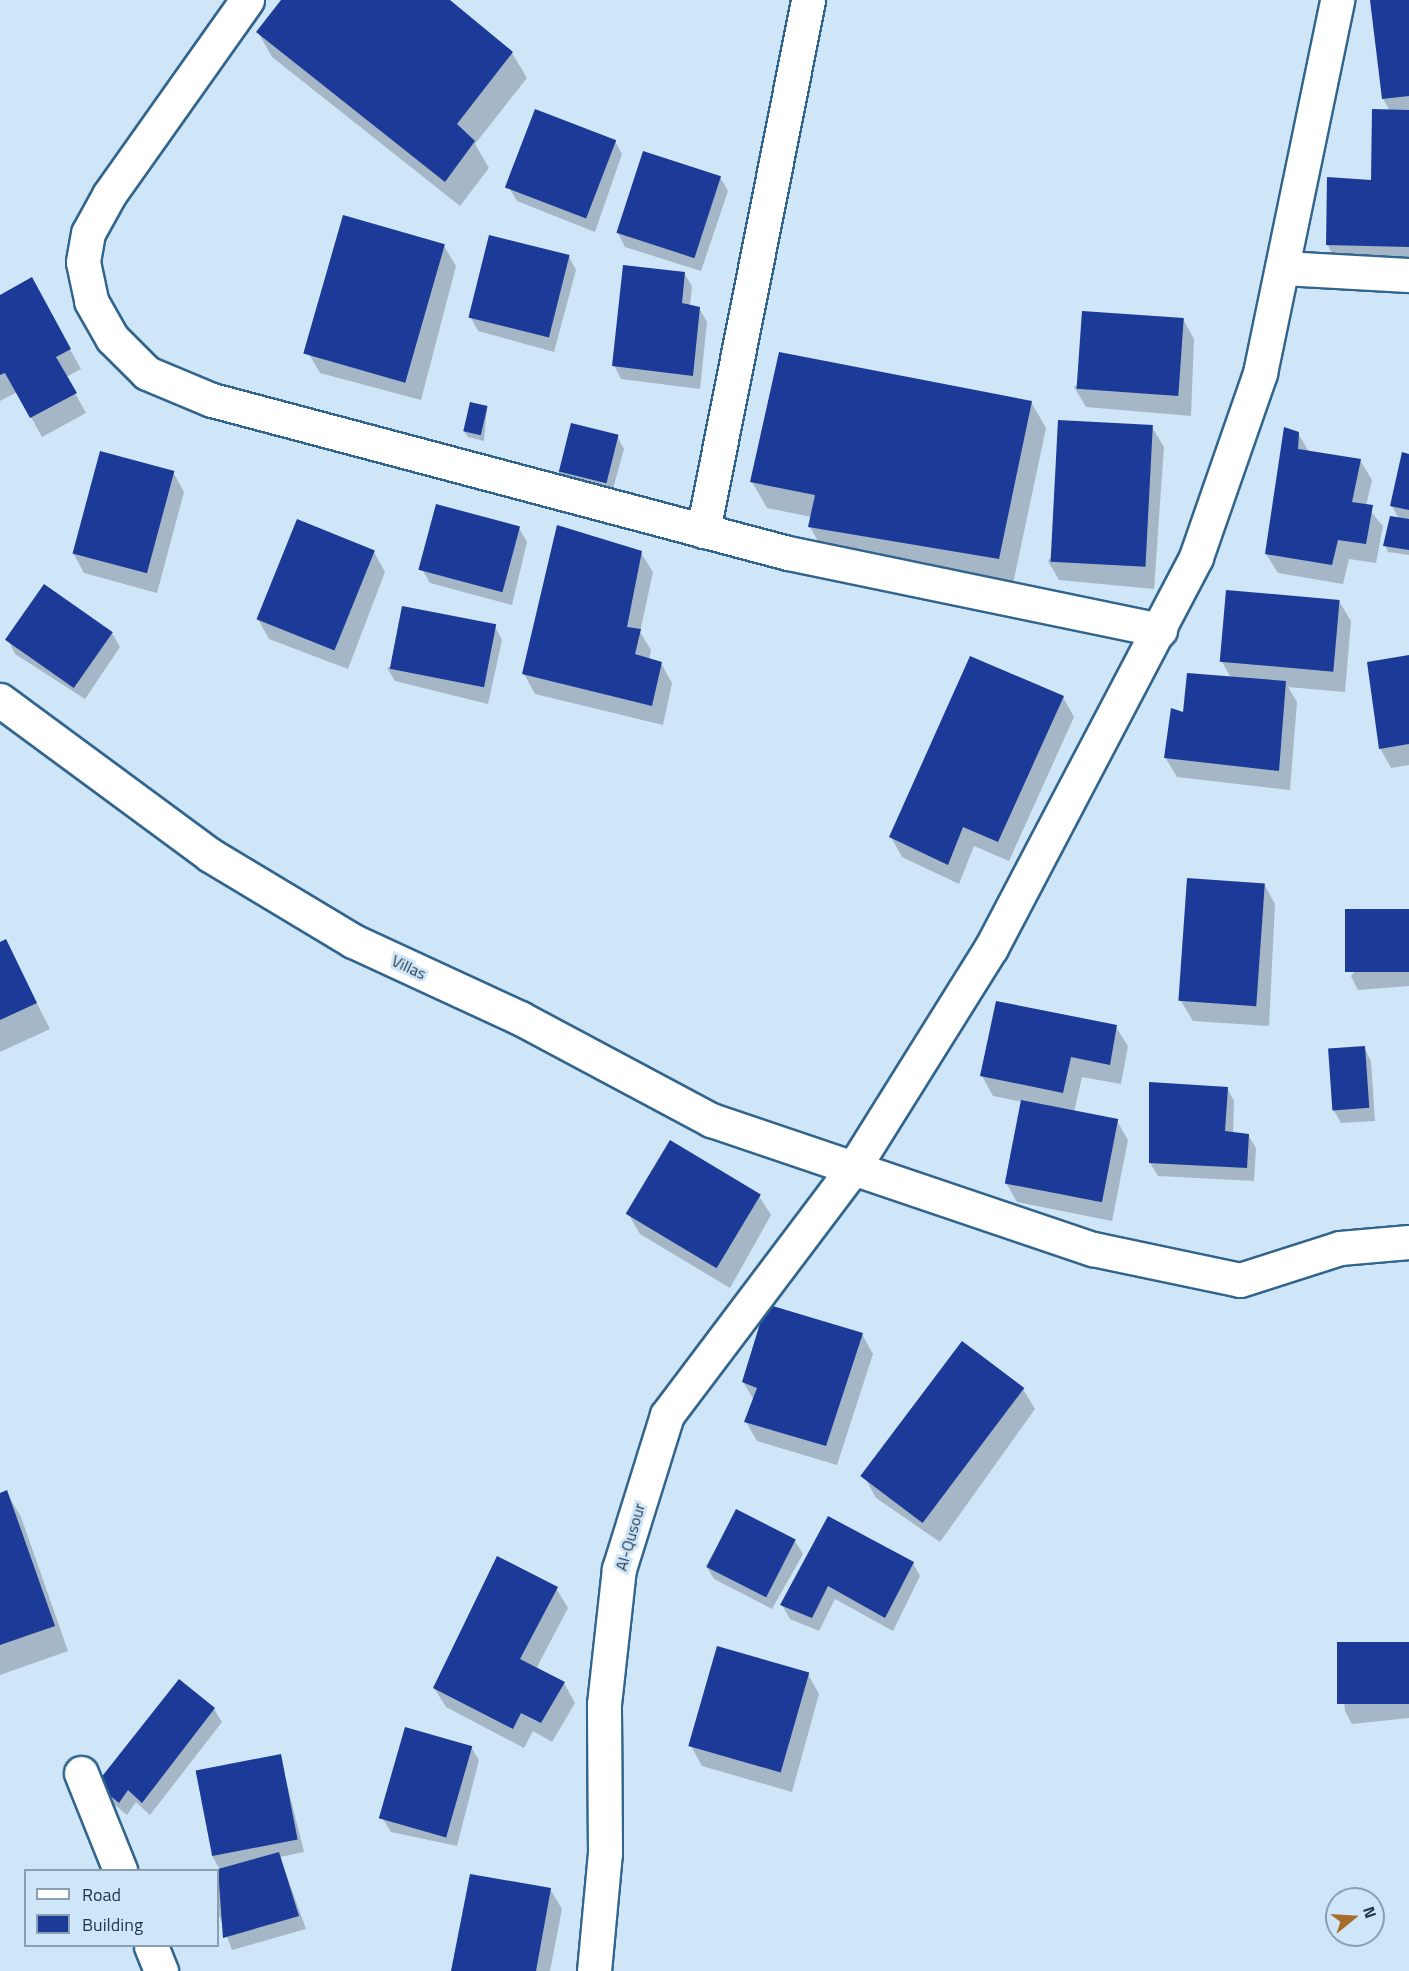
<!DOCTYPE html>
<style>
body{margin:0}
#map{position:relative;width:1409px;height:1971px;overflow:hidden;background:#cfe5f8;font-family:"Titillium Web",sans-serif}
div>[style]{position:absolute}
.shadow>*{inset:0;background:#0003}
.building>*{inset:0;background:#1c3a98;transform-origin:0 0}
.roads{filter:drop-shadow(2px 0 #32658e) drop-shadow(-2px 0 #32658e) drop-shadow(0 2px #32658e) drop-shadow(0 -2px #32658e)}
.minor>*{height:33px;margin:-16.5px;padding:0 16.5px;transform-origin:16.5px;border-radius:16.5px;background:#fff}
span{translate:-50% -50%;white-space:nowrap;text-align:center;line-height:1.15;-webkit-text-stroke:6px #cfe5f8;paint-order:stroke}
.street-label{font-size:16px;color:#1f3548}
.legend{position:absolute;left:24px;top:1869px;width:195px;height:78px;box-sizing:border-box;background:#cfe5f8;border:2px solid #899fb2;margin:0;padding:8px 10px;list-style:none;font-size:18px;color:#1f3548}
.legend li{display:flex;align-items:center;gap:12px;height:30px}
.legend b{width:30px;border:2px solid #899fb2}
.north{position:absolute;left:1325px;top:1887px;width:60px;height:60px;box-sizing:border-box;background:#cfe5f8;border:2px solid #899fb2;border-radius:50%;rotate:72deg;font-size:16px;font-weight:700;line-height:24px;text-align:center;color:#1f3548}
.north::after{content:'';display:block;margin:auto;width:21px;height:27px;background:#a56c2b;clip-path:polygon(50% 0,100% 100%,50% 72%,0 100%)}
</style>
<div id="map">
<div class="shadow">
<div style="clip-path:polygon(283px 0,448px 0,512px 53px,527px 78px,475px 144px,489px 168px,460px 206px,272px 57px,258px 32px)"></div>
<div style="clip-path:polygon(1372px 0,1409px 0,1409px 266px,1338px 264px,1327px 244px,1373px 181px,1390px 111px,1383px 99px)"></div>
<div style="clip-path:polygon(615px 141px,622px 154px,595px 232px,517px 201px,509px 188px)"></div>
<div style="clip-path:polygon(720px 177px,728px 191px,701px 271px,625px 247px,618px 233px)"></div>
<div style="clip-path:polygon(444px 246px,456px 266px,421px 400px,320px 373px,309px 354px)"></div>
<div style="clip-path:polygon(569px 257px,576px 270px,554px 352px,478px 331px,471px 318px)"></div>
<div style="clip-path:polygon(684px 273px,692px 286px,690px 306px,699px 308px,707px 322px,700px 389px,621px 379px,614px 365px)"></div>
<div style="clip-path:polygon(0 297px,42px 299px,81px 369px,66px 377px,86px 413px,42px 437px,17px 392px,0 401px)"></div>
<div style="clip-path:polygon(1183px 319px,1194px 339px,1191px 416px,1086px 407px,1074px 387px)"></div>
<div style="clip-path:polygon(1031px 402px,1046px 428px,1013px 584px,825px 553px,810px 527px,812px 517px,767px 508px,752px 482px)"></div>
<div style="clip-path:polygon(487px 407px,484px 441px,468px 437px,464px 431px)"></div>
<div style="clip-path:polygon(1152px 427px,1164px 447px,1154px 589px,1059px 580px,1048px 561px)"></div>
<div style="clip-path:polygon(1298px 433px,1309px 452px,1360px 460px,1372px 480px,1366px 506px,1383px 526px,1376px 563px,1349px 559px,1343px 584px,1278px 573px,1266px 554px)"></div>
<div style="clip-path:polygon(617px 436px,624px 449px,611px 496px,566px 485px,558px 471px)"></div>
<div style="clip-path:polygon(1409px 455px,1409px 555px,1388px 552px,1385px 545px,1399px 519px,1392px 506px)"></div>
<div style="clip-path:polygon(173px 472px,184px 492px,157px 593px,84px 573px,73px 553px)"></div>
<div style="clip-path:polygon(519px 528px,527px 542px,512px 605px,430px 583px,422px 569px)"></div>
<div style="clip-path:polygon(374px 552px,385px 572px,348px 669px,269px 639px,258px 619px)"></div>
<div style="clip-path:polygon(641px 553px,653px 572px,640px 632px,651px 650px,649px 660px,661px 663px,672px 683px,663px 725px,535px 694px,524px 674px)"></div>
<div style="clip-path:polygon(44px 586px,112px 633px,120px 647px,85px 699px,15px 654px,8px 640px)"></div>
<div style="clip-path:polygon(1339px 601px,1351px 621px,1345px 692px,1288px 687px,1297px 702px,1290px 790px,1177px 777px,1165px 757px,1231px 678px,1222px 662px)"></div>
<div style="clip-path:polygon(495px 627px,502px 640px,488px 704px,395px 681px,387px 668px)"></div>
<div style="clip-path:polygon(1409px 657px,1409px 765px,1391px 768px,1380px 748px)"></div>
<div style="clip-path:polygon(1063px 697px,1074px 717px,1009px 861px,974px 846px,959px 884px,902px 857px,891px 837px)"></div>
<div style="clip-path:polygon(1264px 884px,1275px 904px,1269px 1026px,1193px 1021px,1181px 1001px)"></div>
<div style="clip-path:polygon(1409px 911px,1409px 986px,1358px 990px,1351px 976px)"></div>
<div style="clip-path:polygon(5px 941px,50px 1029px,0 1052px,0 944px)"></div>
<div style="clip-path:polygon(1116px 1027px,1128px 1046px,1121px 1084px,1082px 1077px,1074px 1112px,1117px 1121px,1128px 1140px,1112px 1221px,1017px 1202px,1006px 1183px,1023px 1102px,993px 1096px,982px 1076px)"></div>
<div style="clip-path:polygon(1364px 1047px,1371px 1061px,1375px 1121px,1341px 1123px,1333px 1109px)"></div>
<div style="clip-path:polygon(1227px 1088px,1234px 1101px,1233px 1133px,1248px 1135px,1256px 1148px,1254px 1181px,1158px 1176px,1150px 1163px)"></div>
<div style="clip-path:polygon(759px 1196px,771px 1215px,730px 1288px,640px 1234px,629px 1215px)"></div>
<div style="clip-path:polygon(862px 1334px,873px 1354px,837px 1465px,757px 1441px,746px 1422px,754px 1400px,743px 1382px)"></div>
<div style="clip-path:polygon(962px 1343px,1023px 1389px,1035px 1409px,940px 1542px,876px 1498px,865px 1478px)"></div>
<div style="clip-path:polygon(6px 1492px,21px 1517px,68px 1651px,0 1675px,0 1494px)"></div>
<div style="clip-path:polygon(737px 1511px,795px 1541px,803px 1554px,772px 1609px,714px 1579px,706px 1566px)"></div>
<div style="clip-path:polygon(829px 1518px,913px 1563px,920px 1576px,893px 1631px,835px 1599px,819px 1631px,790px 1619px,782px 1605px)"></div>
<div style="clip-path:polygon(556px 1588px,568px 1608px,536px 1669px,564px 1683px,575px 1703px,552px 1742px,533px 1731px,524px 1748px,446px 1707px,434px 1688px)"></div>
<div style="clip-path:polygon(1409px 1643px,1409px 1718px,1352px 1724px,1345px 1711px,1339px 1651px)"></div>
<div style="clip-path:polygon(808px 1674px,819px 1694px,792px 1792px,702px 1766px,691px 1746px)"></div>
<div style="clip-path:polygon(214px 1709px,222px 1722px,150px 1815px,136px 1802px,127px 1815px,105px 1797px,98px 1784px)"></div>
<div style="clip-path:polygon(471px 1747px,479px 1760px,457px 1846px,391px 1832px,383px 1819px)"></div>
<div style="clip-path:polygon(280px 1756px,304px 1852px,280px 1857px,306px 1929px,232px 1950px,218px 1912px,220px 1870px,211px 1854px)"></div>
<div style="clip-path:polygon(550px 1889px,562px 1909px,550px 1971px,452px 1971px)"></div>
</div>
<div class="building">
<div style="clip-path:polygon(281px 0,450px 0,513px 52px,457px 124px,475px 141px,445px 182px,256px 32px)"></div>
<div style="clip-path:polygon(1370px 0,1409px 0,1409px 96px,1382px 99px)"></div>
<div style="left:535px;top:109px;width:87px;height:84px;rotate:21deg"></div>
<div style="clip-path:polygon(1372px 109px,1409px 110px,1409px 247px,1326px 245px,1327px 177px,1371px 180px)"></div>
<div style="left:643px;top:151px;width:82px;height:86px;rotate:18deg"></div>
<div style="left:343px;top:215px;width:106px;height:144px;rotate:16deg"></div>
<div style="left:489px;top:235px;width:83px;height:85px;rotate:14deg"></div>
<div style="clip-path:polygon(623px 265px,685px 272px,682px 303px,700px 307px,693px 376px,612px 366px)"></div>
<div style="clip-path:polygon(32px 277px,71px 349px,56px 357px,77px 393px,30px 418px,5px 373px,0 375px,0 295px)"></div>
<div style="left:1082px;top:311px;width:102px;height:78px;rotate:4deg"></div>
<div style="clip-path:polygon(779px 352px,1032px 401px,999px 559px,808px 527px,815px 495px,750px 482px)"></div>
<div style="left:470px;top:402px;width:18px;height:30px;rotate:13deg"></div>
<div style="left:1058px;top:420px;width:95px;height:142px;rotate:3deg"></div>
<div style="left:571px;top:423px;width:49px;height:50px;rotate:14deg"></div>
<div style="clip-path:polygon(1284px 427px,1299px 432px,1298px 449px,1361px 459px,1352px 502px,1373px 505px,1366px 544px,1338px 540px,1332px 565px,1265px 554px)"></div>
<div style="left:100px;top:451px;width:77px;height:106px;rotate:15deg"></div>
<div style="clip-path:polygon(1402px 452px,1409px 454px,1409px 510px,1390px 506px)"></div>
<div style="left:436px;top:504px;width:87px;height:68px;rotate:15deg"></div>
<div style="clip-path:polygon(1390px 516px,1409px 519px,1409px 550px,1383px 546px)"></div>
<div style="left:297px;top:519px;width:84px;height:108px;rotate:22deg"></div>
<div style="clip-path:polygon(557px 525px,642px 551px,627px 627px,641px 629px,635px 654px,662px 662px,652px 706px,522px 674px)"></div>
<div style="left:44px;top:584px;width:84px;height:68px;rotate:35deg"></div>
<div style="left:1226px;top:590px;width:114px;height:72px;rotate:5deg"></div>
<div style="left:402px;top:606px;width:96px;height:64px;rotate:11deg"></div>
<div style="clip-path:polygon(1409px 655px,1409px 744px,1379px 749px,1367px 662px)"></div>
<div style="clip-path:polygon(970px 656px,1064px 696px,998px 842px,963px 827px,948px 865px,889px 837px)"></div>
<div style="clip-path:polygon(1187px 673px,1286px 681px,1279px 771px,1164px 758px,1171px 708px,1183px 712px)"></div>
<div style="left:1187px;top:878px;width:78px;height:123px;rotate:4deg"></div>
<div style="left:1409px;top:909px;width:63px;height:64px;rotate:90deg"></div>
<div style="clip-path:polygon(6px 939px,37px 1003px,0 1020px,0 942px)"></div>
<div style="clip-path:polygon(996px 1001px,1117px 1025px,1110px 1065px,1071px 1057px,1063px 1093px,980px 1076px)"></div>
<div style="left:1365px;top:1046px;width:62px;height:37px;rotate:86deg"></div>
<div style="clip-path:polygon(1149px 1082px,1228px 1087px,1225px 1131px,1249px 1134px,1247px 1168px,1149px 1163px)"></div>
<div style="left:1021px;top:1100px;width:99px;height:85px;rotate:11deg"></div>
<div style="left:670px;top:1140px;width:106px;height:86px;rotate:31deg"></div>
<div style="clip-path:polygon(766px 1304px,863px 1333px,826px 1446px,744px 1422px,757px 1388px,742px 1382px)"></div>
<div style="left:962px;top:1341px;width:78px;height:169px;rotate:37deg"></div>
<div style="clip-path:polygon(7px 1490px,55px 1626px,0 1645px,0 1493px)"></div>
<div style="left:736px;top:1509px;width:67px;height:65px;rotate:27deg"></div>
<div style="clip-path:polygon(828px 1516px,914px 1562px,885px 1618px,828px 1586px,812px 1618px,780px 1605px)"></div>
<div style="clip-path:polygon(497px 1556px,558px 1587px,520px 1659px,565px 1682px,541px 1723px,521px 1713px,513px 1729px,433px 1688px)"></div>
<div style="left:1409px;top:1642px;width:62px;height:72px;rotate:90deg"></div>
<div style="left:717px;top:1646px;width:96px;height:104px;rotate:16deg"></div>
<div style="clip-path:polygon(179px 1679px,215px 1708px,142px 1803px,128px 1790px,119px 1803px,96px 1784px)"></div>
<div style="left:405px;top:1727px;width:70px;height:95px;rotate:16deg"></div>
<div style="left:281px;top:1754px;width:87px;height:87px;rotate:79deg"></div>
<div style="clip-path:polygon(279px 1852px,299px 1916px,223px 1938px,218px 1869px)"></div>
<div style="clip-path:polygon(470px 1874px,551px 1888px,536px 1971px,451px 1971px)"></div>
</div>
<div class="roads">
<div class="minor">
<div style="left:247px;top:0;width:239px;rotate:125.3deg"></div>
<div style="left:109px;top:195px;width:43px;rotate:118.9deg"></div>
<div style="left:88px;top:233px;width:29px;rotate:100deg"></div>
<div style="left:83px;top:262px;width:40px;rotate:78deg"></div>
<div style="left:91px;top:301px;width:43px;rotate:60.4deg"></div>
<div style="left:112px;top:338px;width:49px;rotate:45deg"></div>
<div style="left:147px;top:373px;width:70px;rotate:22.6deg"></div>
<div style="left:212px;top:400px;width:596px;rotate:14.88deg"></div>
<div style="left:788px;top:553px;width:380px;rotate:11.7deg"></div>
<div style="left:1282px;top:268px;width:127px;rotate:3.2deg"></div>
<div style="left:703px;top:531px;width:541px;rotate:-78.81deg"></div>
<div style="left:0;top:700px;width:261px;rotate:36.4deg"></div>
<div style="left:210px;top:855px;width:167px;rotate:31deg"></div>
<div style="left:353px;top:941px;width:184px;rotate:24.8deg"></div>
<div style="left:520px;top:1018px;width:217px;rotate:28.1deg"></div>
<div style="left:711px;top:1120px;width:403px;rotate:18.7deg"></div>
<div style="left:1093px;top:1249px;width:150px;rotate:11.9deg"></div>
<div style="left:1240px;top:1280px;width:105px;rotate:-17.7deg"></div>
<div style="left:1340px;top:1248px;width:69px;rotate:-5deg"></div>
<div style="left:81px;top:1773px;width:105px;rotate:68.1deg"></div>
<div style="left:151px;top:1946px;width:27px;rotate:68deg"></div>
<div style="left:594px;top:1971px;width:119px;rotate:-84.7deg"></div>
<div style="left:605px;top:1853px;width:149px;rotate:-90.4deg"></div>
<div style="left:604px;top:1704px;width:136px;rotate:-83.7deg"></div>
<div style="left:619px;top:1569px;width:161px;rotate:-72.7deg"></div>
<div style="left:667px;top:1415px;width:311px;rotate:-53deg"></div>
<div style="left:854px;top:1167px;width:258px;rotate:-58deg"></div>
<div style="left:991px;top:948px;width:441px;rotate:-62.3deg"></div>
<div style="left:1196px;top:557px;width:195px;rotate:-70.8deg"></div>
<div style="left:1260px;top:373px;width:381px;rotate:-78.3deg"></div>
</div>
</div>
<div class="street-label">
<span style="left:409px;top:967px;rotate:25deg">Villas</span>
<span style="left:630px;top:1537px;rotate:-74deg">Al-Qusour</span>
</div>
<ul class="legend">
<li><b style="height:8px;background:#fff"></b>Road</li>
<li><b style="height:16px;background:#1c3a98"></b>Building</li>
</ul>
<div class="north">N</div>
</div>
